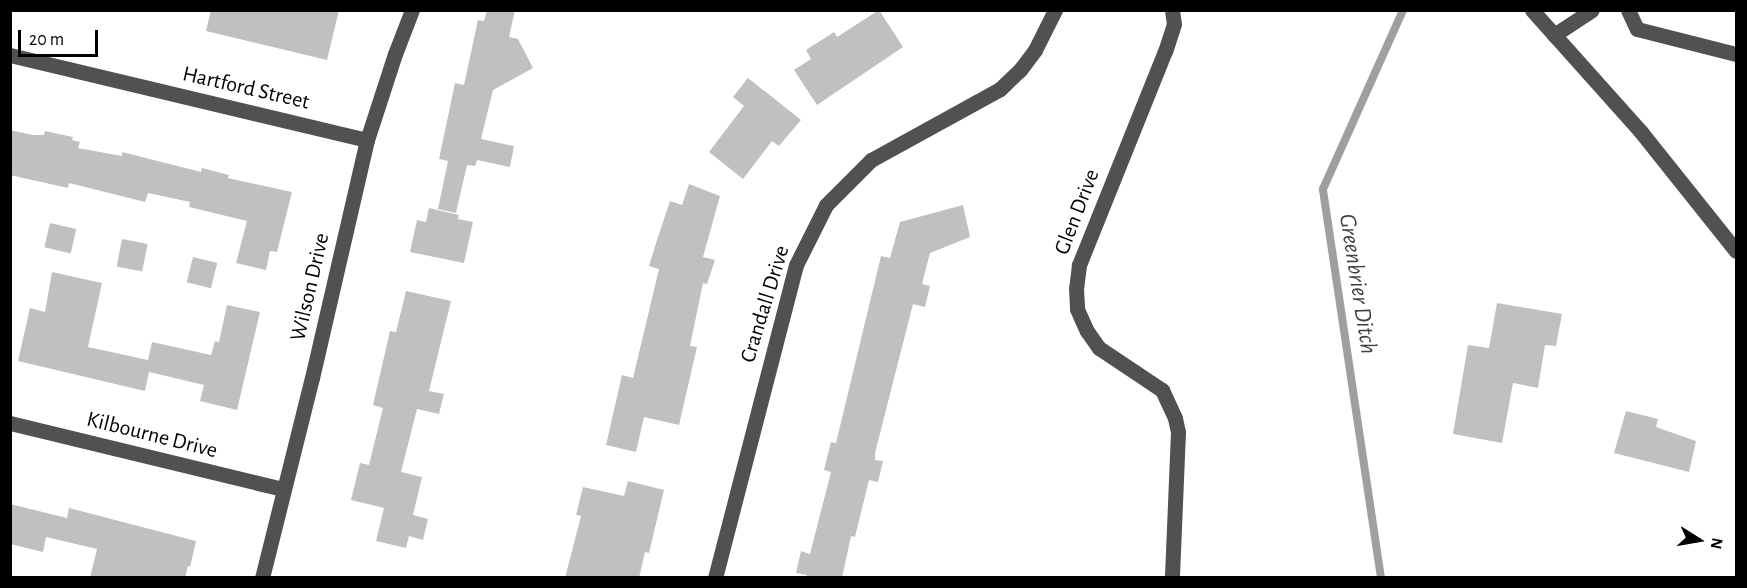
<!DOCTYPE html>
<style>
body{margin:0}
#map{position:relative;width:1747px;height:588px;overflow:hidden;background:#fff;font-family:"Alegreya Sans",sans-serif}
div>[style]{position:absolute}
.stream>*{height:8px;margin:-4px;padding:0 4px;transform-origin:4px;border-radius:4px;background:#9f9f9f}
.building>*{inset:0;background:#c0c0c0;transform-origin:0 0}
.minor>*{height:15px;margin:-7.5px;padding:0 7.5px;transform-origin:7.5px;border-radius:7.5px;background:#515151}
span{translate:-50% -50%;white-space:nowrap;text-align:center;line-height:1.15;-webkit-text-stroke:4.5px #fff;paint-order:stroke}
.street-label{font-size:22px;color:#000}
.water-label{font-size:24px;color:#404040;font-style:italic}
.frame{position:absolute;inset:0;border:12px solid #000;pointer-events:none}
.north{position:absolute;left:1669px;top:510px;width:60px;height:60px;-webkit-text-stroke:4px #fff;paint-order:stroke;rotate:101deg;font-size:16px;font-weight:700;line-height:24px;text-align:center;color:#000}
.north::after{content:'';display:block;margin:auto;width:21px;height:27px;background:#000;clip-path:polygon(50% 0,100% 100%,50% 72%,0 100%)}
.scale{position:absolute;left:18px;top:30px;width:80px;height:27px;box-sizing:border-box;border:3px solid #000;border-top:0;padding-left:8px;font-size:18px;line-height:21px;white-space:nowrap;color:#000;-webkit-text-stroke:4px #fff;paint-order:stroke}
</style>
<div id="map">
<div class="stream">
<div style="left:1381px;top:578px;width:393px;rotate:-98.5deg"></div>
<div style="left:1323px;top:189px;width:196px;rotate:-65.9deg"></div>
</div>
<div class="building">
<div style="clip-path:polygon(211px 10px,339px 10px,327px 60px,206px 31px)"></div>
<div style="clip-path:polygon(487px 10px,515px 10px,509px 37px,518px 39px,533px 68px,493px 90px,481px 139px,514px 146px,510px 167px,477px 160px,475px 166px,467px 165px,456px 213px,438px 209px,448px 161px,439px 159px,455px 83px,464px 85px,478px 20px,484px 21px)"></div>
<div style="clip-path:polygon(879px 10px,903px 47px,817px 105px,794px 70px,811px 59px,806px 50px,834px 32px,837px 37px)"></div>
<div style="clip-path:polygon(748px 78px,801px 120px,779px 146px,772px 141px,743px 179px,709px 152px,744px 106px,733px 97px)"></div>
<div style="clip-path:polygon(10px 130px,33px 135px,44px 135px,45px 131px,73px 137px,72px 140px,80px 142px,78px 148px,122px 156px,122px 152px,201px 172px,202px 168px,229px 175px,228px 178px,292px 192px,277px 252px,270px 251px,266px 270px,236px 263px,247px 221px,189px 207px,190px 202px,148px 193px,145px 202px,69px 183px,68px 188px,10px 175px)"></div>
<div style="clip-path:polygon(689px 184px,720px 196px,703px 257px,715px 260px,707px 284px,703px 283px,690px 346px,697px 347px,679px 425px,644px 417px,636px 452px,606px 445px,622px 375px,633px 378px,659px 269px,649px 266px,657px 240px,670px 201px,682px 205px)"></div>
<div style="clip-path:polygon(963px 205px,970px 237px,930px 253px,922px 284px,930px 286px,925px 307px,913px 304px,875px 453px,875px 460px,883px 461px,878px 482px,869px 480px,855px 537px,851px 536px,842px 578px,806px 578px,807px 575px,796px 573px,801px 551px,810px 554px,831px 472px,824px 470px,831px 442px,836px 443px,881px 256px,890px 258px,900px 222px)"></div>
<div style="clip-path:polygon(429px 208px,459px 215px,458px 219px,473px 222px,464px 263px,410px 252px,417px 220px,426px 222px)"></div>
<div style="left:50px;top:223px;width:27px;height:25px;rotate:13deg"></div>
<div style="left:122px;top:239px;width:26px;height:28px;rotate:11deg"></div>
<div style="left:193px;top:257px;width:25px;height:26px;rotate:14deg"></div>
<div style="clip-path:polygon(52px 272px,102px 283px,88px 347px,148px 360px,152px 342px,211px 355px,215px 341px,219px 342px,227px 305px,260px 312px,237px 410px,200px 401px,204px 385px,149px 372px,145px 391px,18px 361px,30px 308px,45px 312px)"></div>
<div style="clip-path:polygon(406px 291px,451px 301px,429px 391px,444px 394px,439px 414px,417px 409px,401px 472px,422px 477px,413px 515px,428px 519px,423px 540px,409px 536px,406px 548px,376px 541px,384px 508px,351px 500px,360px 463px,369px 465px,383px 408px,373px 405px,390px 331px,396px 332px)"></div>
<div style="clip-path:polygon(1497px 303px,1562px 314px,1556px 346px,1545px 345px,1538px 388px,1513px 383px,1502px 443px,1453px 434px,1468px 345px,1489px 348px)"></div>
<div style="clip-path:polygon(1626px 411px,1658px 419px,1656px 427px,1696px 441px,1689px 472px,1614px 453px)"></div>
<div style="clip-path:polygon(628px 481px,664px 490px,649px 553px,645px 552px,639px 578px,565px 578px,581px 516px,576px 515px,583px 487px,624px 496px)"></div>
<div style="clip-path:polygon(10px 504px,67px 518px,69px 508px,196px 541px,190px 567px,188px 566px,185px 578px,90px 578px,97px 549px,46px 537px,43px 552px,10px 544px)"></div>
</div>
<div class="minor">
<div style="left:1172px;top:10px;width:14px;rotate:82deg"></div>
<div style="left:1174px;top:24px;width:28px;rotate:108deg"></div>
<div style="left:1165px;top:51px;width:231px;rotate:111.9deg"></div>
<div style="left:1079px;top:265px;width:23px;rotate:97deg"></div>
<div style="left:1076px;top:288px;width:21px;rotate:87deg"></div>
<div style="left:1077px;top:309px;width:24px;rotate:66deg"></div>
<div style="left:1087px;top:331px;width:21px;rotate:55deg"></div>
<div style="left:1099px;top:348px;width:76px;rotate:33.7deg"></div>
<div style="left:1162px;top:390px;width:31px;rotate:65deg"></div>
<div style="left:1175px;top:418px;width:14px;rotate:78deg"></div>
<div style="left:1178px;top:432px;width:146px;rotate:92.4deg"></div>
<div style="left:1532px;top:10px;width:164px;rotate:48.2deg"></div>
<div style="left:1641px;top:132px;width:152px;rotate:51.4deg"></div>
<div style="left:1628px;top:10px;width:21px;rotate:65deg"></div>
<div style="left:1637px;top:29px;width:102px;rotate:14.2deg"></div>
<div style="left:1554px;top:35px;width:45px;rotate:-33.3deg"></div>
<div style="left:10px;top:55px;width:367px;rotate:13.4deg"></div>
<div style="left:10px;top:423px;width:281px;rotate:13.6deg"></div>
<div style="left:262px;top:578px;width:206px;rotate:-76deg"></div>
<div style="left:312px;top:378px;width:244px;rotate:-77deg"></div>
<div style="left:367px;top:140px;width:90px;rotate:-72deg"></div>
<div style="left:395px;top:54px;width:47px;rotate:-68.9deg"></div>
<div style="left:715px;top:578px;width:323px;rotate:-75.5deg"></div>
<div style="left:796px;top:265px;width:67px;rotate:-63.4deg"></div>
<div style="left:826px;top:205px;width:64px;rotate:-45deg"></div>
<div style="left:871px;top:160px;width:147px;rotate:-28.8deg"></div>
<div style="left:1000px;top:89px;width:28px;rotate:-44deg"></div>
<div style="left:1020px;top:70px;width:25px;rotate:-53deg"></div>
<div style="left:1035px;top:50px;width:45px;rotate:-63.4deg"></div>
</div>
<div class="street-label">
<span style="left:246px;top:88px;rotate:13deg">Hartford Street</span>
<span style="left:1077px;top:212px;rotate:-69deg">Glen Drive</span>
<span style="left:310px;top:287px;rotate:-77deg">Wilson Drive</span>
<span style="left:765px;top:304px;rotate:-73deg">Crandall Drive</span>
<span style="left:152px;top:435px;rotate:14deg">Kilbourne Drive</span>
</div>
<div class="water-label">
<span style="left:1357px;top:284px;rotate:81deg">Greenbrier Ditch</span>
</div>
<div class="frame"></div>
<div class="north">N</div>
<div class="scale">20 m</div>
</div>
